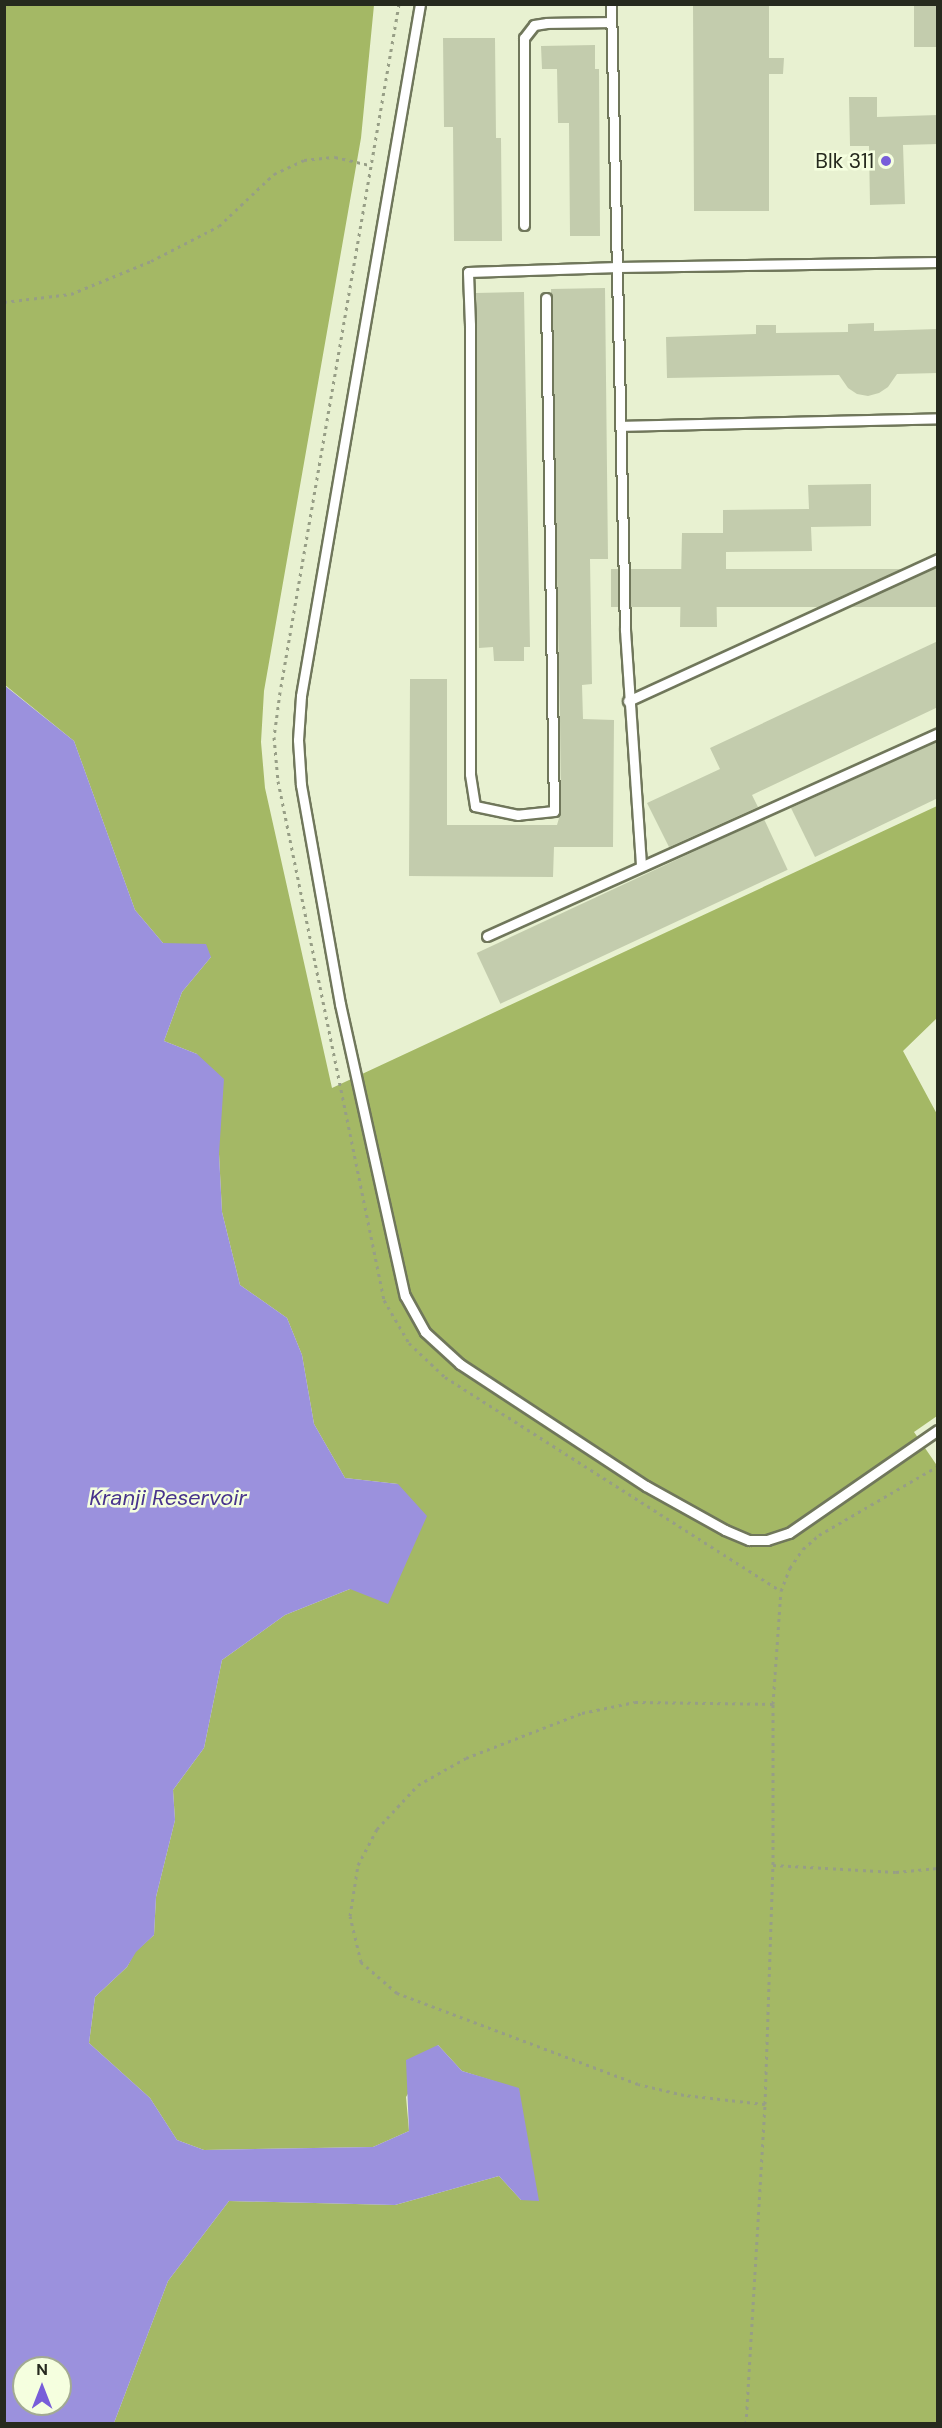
<!DOCTYPE html>
<style>
body{margin:0}
#map{position:relative;width:942px;height:2428px;overflow:hidden;background:#e8f1d1;font-family:"DM Sans",sans-serif}
div>[style]{position:absolute}
.forest>*{inset:0;background:#a4b865}
.water>*{inset:0;background:#9b91dd}
.building>*{inset:0;background:#c3ccad;transform-origin:0 0}
.path>*{height:3px;margin-top:-1.5px;transform-origin:0;background:repeating-linear-gradient(90deg,#979e86 0 3px,transparent 0 7.5px)}
.roads{filter:drop-shadow(2px 0 #70775b) drop-shadow(-2px 0 #70775b) drop-shadow(0 2px #70775b) drop-shadow(0 -2px #70775b)}
.lane>*{height:9px;margin:-4.5px;padding:0 4.5px;transform-origin:4.5px;border-radius:4.5px;background:#fff}
.dots>*{width:16px;height:16px;translate:-50% -50%;box-sizing:border-box;border:3px solid #f5ffdf;border-radius:50%}
span{translate:-50% -50%;white-space:nowrap;text-align:center;line-height:1.15;-webkit-text-stroke:5px #f5ffdf;paint-order:stroke}
.poi-label{font-size:21px;color:#262a1e}
.right{translate:-100% -50%;text-align:right}
.water-label{font-size:22px;color:#48338c;font-style:italic}
.frame{position:absolute;inset:0;border:6px solid #262a1e;pointer-events:none}
.north{position:absolute;left:12px;top:2356px;width:60px;height:60px;box-sizing:border-box;background:#f5ffdf;border:2px solid #a2aa92;border-radius:50%;rotate:0deg;font-size:16px;font-weight:700;line-height:24px;text-align:center;color:#262a1e}
.north::after{content:'';display:block;margin:auto;width:21px;height:27px;background:#785ed9;clip-path:polygon(50% 0,100% 100%,50% 72%,0 100%)}
</style>
<div id="map">
<div class="forest">
<div style="clip-path:polygon(4px 5px,374px 5px,361px 138px,264px 691px,261px 742px,265px 788px,332px 1088px,937px 806px,937px 1018px,903px 1051px,938px 1116px,937px 1416px,914px 1432px,938px 1467px,937px 2423px,114px 2423px,168px 2281px,229px 2201px,395px 2205px,499px 2176px,521px 2200px,519px 2089px,462px 2071px,438px 2045px,406px 2097px,409px 2131px,373px 2147px,204px 2150px,177px 2140px,150px 2098px,89px 2043px,95px 1997px,127px 1967px,135px 1952px,154px 1935px,156px 1897px,175px 1820px,173px 1790px,204px 1748px,222px 1660px,285px 1615px,350px 1589px,398px 1484px,345px 1478px,314px 1424px,302px 1355px,287px 1318px,240px 1285px,222px 1212px,219px 1154px,197px 1054px,164px 1041px,182px 992px,211px 957px,163px 943px,135px 910px,74px 741px,5px 685px)"></div>
</div>
<div class="water">
<div style="clip-path:polygon(evenodd,4px 685px,74px 741px,135px 910px,163px 943px,206px 944px,211px 957px,182px 992px,164px 1041px,197px 1054px,224px 1079px,219px 1154px,222px 1212px,240px 1285px,287px 1318px,302px 1355px,314px 1424px,345px 1478px,398px 1484px,427px 1516px,388px 1604px,350px 1589px,285px 1615px,222px 1660px,204px 1748px,173px 1790px,175px 1820px,156px 1897px,154px 1935px,136px 1952px,127px 1967px,95px 1997px,89px 2043px,150px 2098px,177px 2140px,204px 2150px,373px 2147px,409px 2131px,406px 2060px,438px 2045px,462px 2071px,519px 2088px,539px 2201px,521px 2200px,499px 2176px,395px 2205px,229px 2201px,168px 2281px,114px 2423px,5px 2423px,4px 685px,24px 2368px,60px 2368px,60px 2404px,24px 2404px,24px 2368px)"></div>
</div>
<div class="building">
<div style="clip-path:polygon(693px 4px,769px 4px,769px 58px,784px 58px,783px 74px,769px 74px,769px 211px,694px 211px)"></div>
<div style="left:914px;top:4px;width:24px;height:43px"></div>
<div style="clip-path:polygon(443px 38px,495px 38px,496px 138px,501px 138px,502px 241px,454px 241px,453px 127px,444px 127px)"></div>
<div style="clip-path:polygon(595px 45px,595px 69px,599px 69px,600px 236px,570px 236px,569px 123px,558px 123px,557px 69px,542px 69px,541px 46px)"></div>
<div style="clip-path:polygon(849px 97px,877px 97px,877px 117px,938px 115px,938px 144px,903px 145px,905px 204px,870px 205px,869px 146px,850px 146px)"></div>
<div style="clip-path:polygon(605px 288px,608px 559px,590px 559px,592px 684px,582px 685px,583px 719px,614px 720px,613px 847px,554px 847px,553px 877px,409px 876px,410px 679px,447px 679px,447px 825px,557px 825px,561px 811px,560px 719px,551px 289px)"></div>
<div style="clip-path:polygon(524px 292px,530px 647px,524px 647px,524px 661px,494px 661px,493px 647px,479px 648px,476px 293px)"></div>
<div style="clip-path:polygon(874px 323px,874px 331px,938px 329px,938px 373px,897px 374px,888px 387px,879px 393px,868px 396px,857px 394px,848px 388px,839px 375px,667px 378px,666px 337px,756px 334px,756px 325px,776px 325px,776px 333px,848px 332px,848px 324px)"></div>
<div style="clip-path:polygon(871px 484px,871px 526px,811px 527px,812px 551px,726px 552px,726px 575px,716px 575px,717px 627px,680px 627px,682px 533px,723px 533px,723px 510px,809px 509px,808px 485px)"></div>
<div style="left:938px;top:569px;width:38px;height:327px;rotate:90deg"></div>
<div style="clip-path:polygon(938px 641px,938px 707px,752px 795px,758px 807px,669px 847px,647px 803px,720px 769px,710px 748px)"></div>
<div style="clip-path:polygon(938px 741px,938px 798px,815px 857px,791px 808px)"></div>
<div style="left:764px;top:819px;width:56px;height:317px;rotate:65deg"></div>
</div>
<div class="path">
<div style="left:399px;top:4px;width:698px;rotate:99.81deg"></div>
<div style="left:280px;top:692px;width:45px;rotate:97.6deg"></div>
<div style="left:274px;top:737px;width:44px;rotate:84.8deg"></div>
<div style="left:278px;top:781px;width:530px;rotate:78.46deg"></div>
<div style="left:384px;top:1300px;width:50px;rotate:59.8deg"></div>
<div style="left:409px;top:1343px;width:50px;rotate:43.4deg"></div>
<div style="left:445px;top:1377px;width:398px;rotate:32.5deg"></div>
<div style="left:4px;top:302px;width:67px;rotate:-6.8deg"></div>
<div style="left:71px;top:294px;width:87px;rotate:-22.4deg"></div>
<div style="left:151px;top:261px;width:76px;rotate:-27.2deg"></div>
<div style="left:219px;top:226px;width:76px;rotate:-43.4deg"></div>
<div style="left:274px;top:174px;width:33px;rotate:-25deg"></div>
<div style="left:304px;top:160px;width:31px;rotate:-6deg"></div>
<div style="left:335px;top:157px;width:36px;rotate:13deg"></div>
<div style="left:773px;top:1865px;width:123px;rotate:3.3deg"></div>
<div style="left:896px;top:1872px;width:42px;rotate:-5.4deg"></div>
<div style="left:765px;top:2104px;width:81px;rotate:-173.7deg"></div>
<div style="left:684px;top:2095px;width:47px;rotate:-166.6deg"></div>
<div style="left:638px;top:2084px;width:258px;rotate:-159.3deg"></div>
<div style="left:397px;top:1993px;width:48px;rotate:-139.3deg"></div>
<div style="left:361px;top:1962px;width:47px;rotate:-103.4deg"></div>
<div style="left:350px;top:1916px;width:52px;rotate:-81.1deg"></div>
<div style="left:358px;top:1865px;width:41px;rotate:-62.2deg"></div>
<div style="left:377px;top:1829px;width:60px;rotate:-47deg"></div>
<div style="left:418px;top:1785px;width:55px;rotate:-29.4deg"></div>
<div style="left:466px;top:1758px;width:124px;rotate:-21.2deg"></div>
<div style="left:582px;top:1713px;width:54px;rotate:-11.7deg"></div>
<div style="left:635px;top:1702px;width:138px;rotate:0.8deg"></div>
<div style="left:746px;top:2424px;width:321px;rotate:-86.6deg"></div>
<div style="left:765px;top:2104px;width:239px;rotate:-88.1deg"></div>
<div style="left:773px;top:1865px;width:161px;rotate:-90deg"></div>
<div style="left:773px;top:1704px;width:113px;rotate:-86deg"></div>
<div style="left:781px;top:1591px;width:25px;rotate:-69deg"></div>
<div style="left:790px;top:1568px;width:23px;rotate:-56deg"></div>
<div style="left:803px;top:1549px;width:21px;rotate:-41deg"></div>
<div style="left:819px;top:1535px;width:138px;rotate:-30.1deg"></div>
</div>
<div class="roads">
<div class="lane">
<div style="left:420px;top:4px;width:702px;rotate:99.76deg"></div>
<div style="left:301px;top:696px;width:44px;rotate:93.9deg"></div>
<div style="left:298px;top:740px;width:45px;rotate:86.2deg"></div>
<div style="left:301px;top:785px;width:222px;rotate:79.9deg"></div>
<div style="left:340px;top:1004px;width:299px;rotate:77.5deg"></div>
<div style="left:405px;top:1296px;width:41px;rotate:60.9deg"></div>
<div style="left:425px;top:1332px;width:47px;rotate:42.4deg"></div>
<div style="left:460px;top:1364px;width:222px;rotate:33.3deg"></div>
<div style="left:646px;top:1486px;width:90px;rotate:29.1deg"></div>
<div style="left:725px;top:1530px;width:26px;rotate:23deg"></div>
<div style="left:749px;top:1540px;width:18px"></div>
<div style="left:767px;top:1540px;width:23px;rotate:-18deg"></div>
<div style="left:789px;top:1533px;width:181px;rotate:-34.7deg"></div>
<div style="left:611px;top:4px;width:626px;rotate:88.72deg"></div>
<div style="left:625px;top:630px;width:235px;rotate:86.1deg"></div>
<div style="left:524px;top:225px;width:187px;rotate:-90deg"></div>
<div style="left:524px;top:38px;width:16px;rotate:-52deg"></div>
<div style="left:534px;top:25px;width:13px;rotate:-9deg"></div>
<div style="left:547px;top:23px;width:64px;rotate:-0.9deg"></div>
<div style="left:546px;top:298px;width:513px;rotate:89.11deg"></div>
<div style="left:554px;top:811px;width:36px;rotate:174deg"></div>
<div style="left:518px;top:815px;width:44px;rotate:-168.2deg"></div>
<div style="left:475px;top:806px;width:32px;rotate:-99deg"></div>
<div style="left:470px;top:774px;width:449px;rotate:-90deg"></div>
<div style="left:470px;top:325px;width:53px;rotate:-92.2deg"></div>
<div style="left:468px;top:272px;width:150px;rotate:-1.9deg"></div>
<div style="left:618px;top:267px;width:320px;rotate:-0.9deg"></div>
<div style="left:621px;top:426px;width:317px;rotate:-1.4deg"></div>
<div style="left:628px;top:701px;width:341px;rotate:-24.6deg"></div>
<div style="left:487px;top:936px;width:495px;rotate:-24.2deg"></div>
</div>
</div>
<div class="dots">
<div style="left:886px;top:161px;background:#785ed9"></div>
</div>
<div class="poi-label">
<span class="right" style="left:874px;top:161px">Blk 311</span>
</div>
<div class="water-label">
<span style="left:168px;top:1498px">Kranji Reservoir</span>
</div>
<div class="frame"></div>
<div class="north">N</div>
</div>
